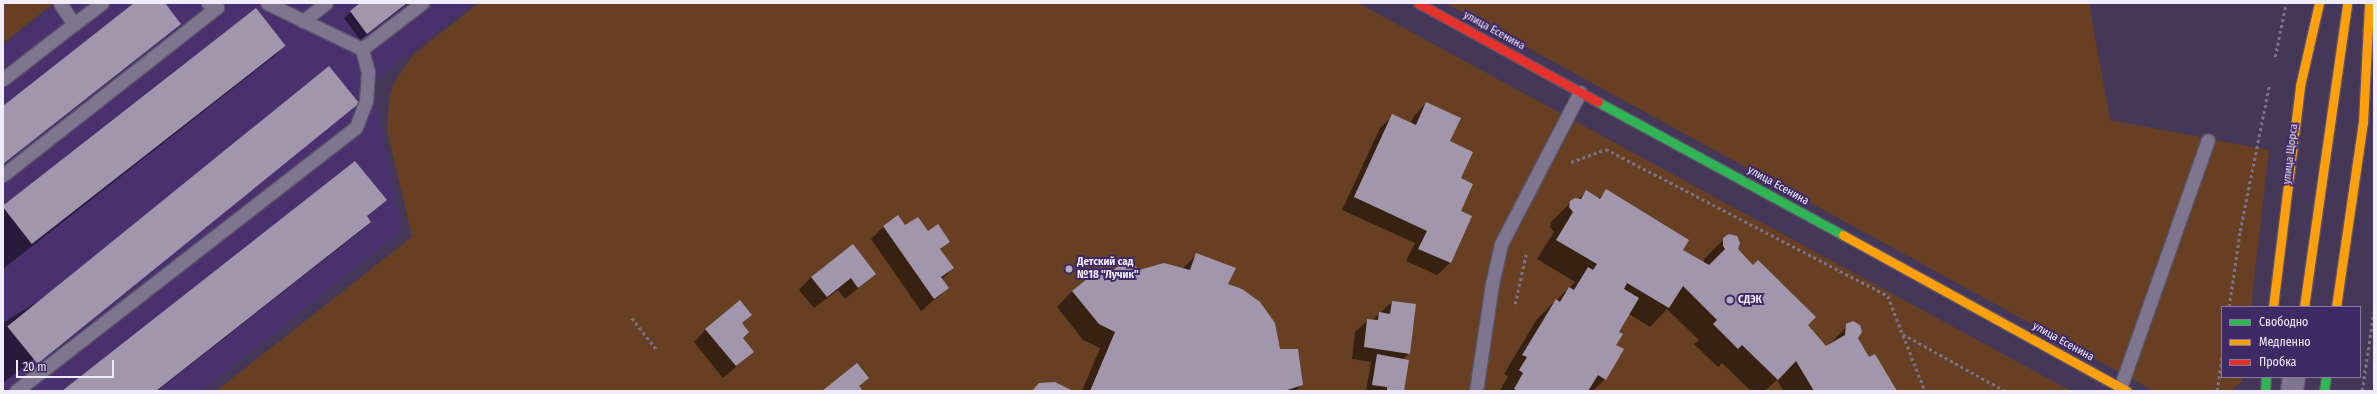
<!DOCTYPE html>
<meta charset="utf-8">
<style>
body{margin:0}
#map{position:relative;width:2377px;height:394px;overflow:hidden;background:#443758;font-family:"Fira Sans Condensed",sans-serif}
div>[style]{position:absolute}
.built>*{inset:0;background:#49316f}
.green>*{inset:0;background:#674023}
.shadow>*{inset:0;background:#0007}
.building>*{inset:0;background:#a296ac;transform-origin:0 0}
.path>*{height:2.5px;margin-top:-1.25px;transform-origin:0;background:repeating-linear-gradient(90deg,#7a7288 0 3px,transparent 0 6px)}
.roads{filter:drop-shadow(1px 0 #5b5269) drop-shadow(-1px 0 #5b5269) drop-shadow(0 1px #5b5269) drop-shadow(0 -1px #5b5269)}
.lane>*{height:13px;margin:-6.5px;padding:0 6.5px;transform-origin:6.5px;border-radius:6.5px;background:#7e758e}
.street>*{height:22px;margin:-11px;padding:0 11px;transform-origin:11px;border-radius:11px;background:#7e758e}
.fast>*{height:9px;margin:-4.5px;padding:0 4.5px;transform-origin:4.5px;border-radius:4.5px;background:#30b455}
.slow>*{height:9px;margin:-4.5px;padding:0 4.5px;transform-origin:4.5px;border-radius:4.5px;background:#ff9f0a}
.jam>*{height:9px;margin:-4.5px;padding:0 4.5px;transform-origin:4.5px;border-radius:4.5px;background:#e5322d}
.dots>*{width:11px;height:11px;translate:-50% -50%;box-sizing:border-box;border:2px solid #402a65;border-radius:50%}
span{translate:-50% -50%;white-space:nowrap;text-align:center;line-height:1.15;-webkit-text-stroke:4px #402a65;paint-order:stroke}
.street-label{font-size:11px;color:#f0ecfb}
.poi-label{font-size:11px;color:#f0ecfb;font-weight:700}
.left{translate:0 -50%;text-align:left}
.frame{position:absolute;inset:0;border:4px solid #f0ecfb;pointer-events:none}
.legend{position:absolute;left:2221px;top:306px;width:140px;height:72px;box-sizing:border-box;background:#402a65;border:1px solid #8678a1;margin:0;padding:5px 7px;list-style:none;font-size:12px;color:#f0ecfb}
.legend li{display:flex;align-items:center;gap:8px;height:20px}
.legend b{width:20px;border:1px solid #8678a1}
.scale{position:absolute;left:16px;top:360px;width:98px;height:18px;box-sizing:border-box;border:2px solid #f0ecfb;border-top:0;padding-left:5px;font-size:12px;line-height:14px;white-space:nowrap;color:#f0ecfb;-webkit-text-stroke:3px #402a65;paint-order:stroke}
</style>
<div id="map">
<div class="built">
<div style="clip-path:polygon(58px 3px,474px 3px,372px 82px,402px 231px,201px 391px,3px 391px,3px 47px)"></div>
</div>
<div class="green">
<div style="clip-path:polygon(3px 3px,54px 3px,3px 43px)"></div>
<div style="clip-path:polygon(479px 3px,1358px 3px,2071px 391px,216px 391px,412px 237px,387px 130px,389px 97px,395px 81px,414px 54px)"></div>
<div style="clip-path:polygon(1446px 3px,2089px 3px,2110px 120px,2269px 150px,2251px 307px,2222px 307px,2222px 377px,2242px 377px,2242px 381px,2231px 391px,2154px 391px)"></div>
</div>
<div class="shadow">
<div style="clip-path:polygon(136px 3px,164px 3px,180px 24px,3px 164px,3px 107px)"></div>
<div style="clip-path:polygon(362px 3px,408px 3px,360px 40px,344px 18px)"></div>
<div style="clip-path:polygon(284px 46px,278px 53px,3px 269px,3px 208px)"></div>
<div style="clip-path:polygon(358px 103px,351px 110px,3px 383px,3px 323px)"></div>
<div style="clip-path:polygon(1426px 103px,1449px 141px,1459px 179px,1460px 212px,1471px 217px,1450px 263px,1437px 275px,1406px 261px,1415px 243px,1342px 210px,1380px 128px,1393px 116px,1410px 124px,1414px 116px)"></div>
<div style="clip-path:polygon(1606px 191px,1682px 250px,1704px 263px,1704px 259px,1724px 239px,1736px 250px,1826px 348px,1850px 323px,1869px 358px,1896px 391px,1784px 391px,1777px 380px,1765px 391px,1751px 391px,1722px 363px,1718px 367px,1694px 344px,1699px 340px,1667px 309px,1650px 327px,1629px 314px,1618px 332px,1605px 379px,1593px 391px,1503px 391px,1500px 390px,1508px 377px,1504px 374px,1537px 319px,1575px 282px,1537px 259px,1554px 232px,1550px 227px,1551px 222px,1571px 202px,1578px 199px,1586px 192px,1598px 199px)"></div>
<div style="clip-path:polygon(386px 200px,366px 217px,370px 222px,363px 229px,157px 391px,64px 391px)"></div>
<div style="clip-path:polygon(898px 217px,905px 226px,949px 242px,940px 250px,953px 268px,942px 279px,948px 288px,921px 311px,871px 239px,883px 227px)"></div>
<div style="clip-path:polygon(1197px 254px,1227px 285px,1279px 350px,1302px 384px,1296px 391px,1082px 391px,1100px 348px,1083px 340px,1057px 307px,1072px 291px,1105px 279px,1139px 271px,1182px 269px)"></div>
<div style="clip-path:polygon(875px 274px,845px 299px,838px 290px,814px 308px,799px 290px,811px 277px)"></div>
<div style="clip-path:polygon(1392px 302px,1409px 353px,1402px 360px,1403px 391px,1366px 391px,1371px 362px,1352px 359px,1355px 332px,1368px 320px,1372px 320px)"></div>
<div style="clip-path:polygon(751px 315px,741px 324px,742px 339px,753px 352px,723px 378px,694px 342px,706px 329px)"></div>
</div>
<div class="building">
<div style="clip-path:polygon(134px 3px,165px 3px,181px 24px,3px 164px,3px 106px)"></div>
<div style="clip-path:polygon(360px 3px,407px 3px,367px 34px,350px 11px)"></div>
<div style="left:256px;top:8px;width:48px;height:322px;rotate:52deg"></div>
<div style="left:329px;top:66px;width:48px;height:414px;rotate:51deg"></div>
<div style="clip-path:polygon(1426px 102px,1461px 118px,1450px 141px,1473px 152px,1461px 178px,1473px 184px,1461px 211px,1472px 216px,1451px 263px,1418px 249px,1427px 231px,1354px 197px,1392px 114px,1416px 125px)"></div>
<div style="clip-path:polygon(355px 161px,387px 200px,367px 216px,371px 222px,156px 391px,62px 391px)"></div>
<div style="clip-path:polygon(1606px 189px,1689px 240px,1683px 250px,1709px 265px,1725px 249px,1723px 246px,1723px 238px,1729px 234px,1737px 236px,1740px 243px,1738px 249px,1753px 265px,1758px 260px,1816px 317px,1808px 325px,1826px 346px,1845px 335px,1846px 324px,1853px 321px,1860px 325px,1862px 332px,1858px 338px,1869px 357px,1875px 354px,1897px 391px,1814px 391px,1796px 361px,1778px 380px,1742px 345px,1738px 349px,1713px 324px,1717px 320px,1683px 286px,1669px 308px,1627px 283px,1624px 289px,1639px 298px,1619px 332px,1623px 334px,1616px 345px,1624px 349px,1606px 380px,1598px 375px,1588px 391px,1518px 391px,1514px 389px,1523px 373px,1519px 370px,1527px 357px,1522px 355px,1556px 299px,1560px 302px,1569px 287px,1574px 290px,1588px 267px,1593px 270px,1597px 264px,1556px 240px,1573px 212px,1569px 207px,1570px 201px,1575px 198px,1581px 199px,1586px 190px,1600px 199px)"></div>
<div style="clip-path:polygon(898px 215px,905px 225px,918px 217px,928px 231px,938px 224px,950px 242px,940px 249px,954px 268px,941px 277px,949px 288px,934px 299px,883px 226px)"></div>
<div style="clip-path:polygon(853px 244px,876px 274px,858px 288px,851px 278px,827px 297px,811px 277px)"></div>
<div style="clip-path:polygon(1196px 253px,1236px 268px,1228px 284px,1242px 289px,1260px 302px,1275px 323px,1280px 349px,1298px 349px,1303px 385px,1284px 391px,1090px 391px,1115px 332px,1099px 324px,1072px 291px,1097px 271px,1105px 277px,1128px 258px,1139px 270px,1164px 263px,1190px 270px)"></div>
<div style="clip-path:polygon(740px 300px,752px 315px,742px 323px,749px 332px,743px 338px,754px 352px,736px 366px,705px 329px)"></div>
<div style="clip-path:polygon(1392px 301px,1416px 304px,1410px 354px,1364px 347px,1367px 319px,1378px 320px,1379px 312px,1390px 314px)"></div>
<div style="clip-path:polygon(1377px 354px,1409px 360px,1404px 391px,1387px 391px,1387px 387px,1372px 385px)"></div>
<div style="clip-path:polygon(857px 363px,869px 378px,859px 386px,863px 391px,822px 391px)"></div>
<div style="clip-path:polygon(1055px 382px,1073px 391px,1032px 391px,1039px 383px)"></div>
</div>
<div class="path">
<div style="left:2275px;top:57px;width:55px;rotate:-78.5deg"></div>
<div style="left:1571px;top:162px;width:37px;rotate:-20deg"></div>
<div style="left:1606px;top:149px;width:318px;rotate:27.5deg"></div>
<div style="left:1888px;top:296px;width:102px;rotate:68.7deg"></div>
<div style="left:1515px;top:304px;width:51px;rotate:-77.6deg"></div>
<div style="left:2229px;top:307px;width:77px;rotate:-81.8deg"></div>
<div style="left:2240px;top:231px;width:148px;rotate:-78.7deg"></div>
<div style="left:632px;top:318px;width:41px;rotate:52deg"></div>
<div style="left:1903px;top:334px;width:117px;rotate:29.2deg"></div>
<div style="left:2217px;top:391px;width:34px;rotate:-82deg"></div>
<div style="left:2362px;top:391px;width:82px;rotate:-81.6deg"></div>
</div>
<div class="roads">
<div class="lane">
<div style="left:267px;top:3px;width:106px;rotate:25.8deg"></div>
<div style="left:303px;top:21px;width:29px;rotate:-38deg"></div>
<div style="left:74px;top:24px;width:35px;rotate:-37deg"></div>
<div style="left:3px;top:79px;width:90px;rotate:-37.8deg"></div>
<div style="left:74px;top:24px;width:25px;rotate:-124deg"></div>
<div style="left:3px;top:175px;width:272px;rotate:-38.1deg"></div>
<div style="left:217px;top:7px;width:10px;rotate:-156deg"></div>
<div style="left:16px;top:391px;width:430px;rotate:-37.8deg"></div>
<div style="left:356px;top:127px;width:28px;rotate:-69deg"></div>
<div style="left:366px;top:101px;width:29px;rotate:-86deg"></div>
<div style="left:368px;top:72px;width:24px;rotate:-105deg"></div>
<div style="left:362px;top:49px;width:76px;rotate:-37.5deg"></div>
<div style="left:1476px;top:391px;width:108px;rotate:-81.5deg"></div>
<div style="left:1492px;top:284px;width:41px;rotate:-77.3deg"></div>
<div style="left:1501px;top:244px;width:171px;rotate:-62.5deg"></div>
<div style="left:2119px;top:391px;width:266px;rotate:-70.5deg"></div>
</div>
<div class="street">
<div style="left:2292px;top:391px;width:14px;rotate:-82deg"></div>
</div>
<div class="fast">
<div style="left:1598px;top:102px;width:279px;rotate:28.5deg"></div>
<div style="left:2265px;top:391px;width:14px;rotate:-86deg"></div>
<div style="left:2324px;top:391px;width:14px;rotate:-82deg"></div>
</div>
<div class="slow">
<div style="left:1843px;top:235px;width:324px;rotate:28.8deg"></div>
<div style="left:2273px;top:307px;width:223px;rotate:-83deg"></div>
<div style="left:2300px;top:86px;width:85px;rotate:-77.1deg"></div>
<div style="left:2304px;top:307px;width:307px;rotate:-81.9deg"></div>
<div style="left:2336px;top:307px;width:186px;rotate:-81.7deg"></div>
<div style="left:2363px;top:123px;width:120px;rotate:-87.1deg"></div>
</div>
<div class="jam">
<div style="left:1418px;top:3px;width:205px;rotate:28.8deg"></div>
</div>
</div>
<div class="dots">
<div style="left:1069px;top:269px;background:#b4adc2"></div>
<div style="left:1730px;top:300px;background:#b4adc2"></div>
</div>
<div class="street-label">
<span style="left:1494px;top:31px;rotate:29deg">улица Есенина</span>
<span style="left:2291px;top:154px;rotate:-83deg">улица Щорса</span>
<span style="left:1778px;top:186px;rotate:29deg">улица Есенина</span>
<span style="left:2063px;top:342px;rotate:29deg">улица Есенина</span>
</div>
<div class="poi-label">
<span class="left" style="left:1077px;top:269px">Детский сад<br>№18 "Лучик"</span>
<span class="left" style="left:1738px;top:300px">СДЭК</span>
</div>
<div class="frame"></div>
<ul class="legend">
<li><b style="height:5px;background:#30b455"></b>Свободно</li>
<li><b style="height:5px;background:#ff9f0a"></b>Медленно</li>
<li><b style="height:5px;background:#e5322d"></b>Пробка</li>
</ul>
<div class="scale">20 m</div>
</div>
